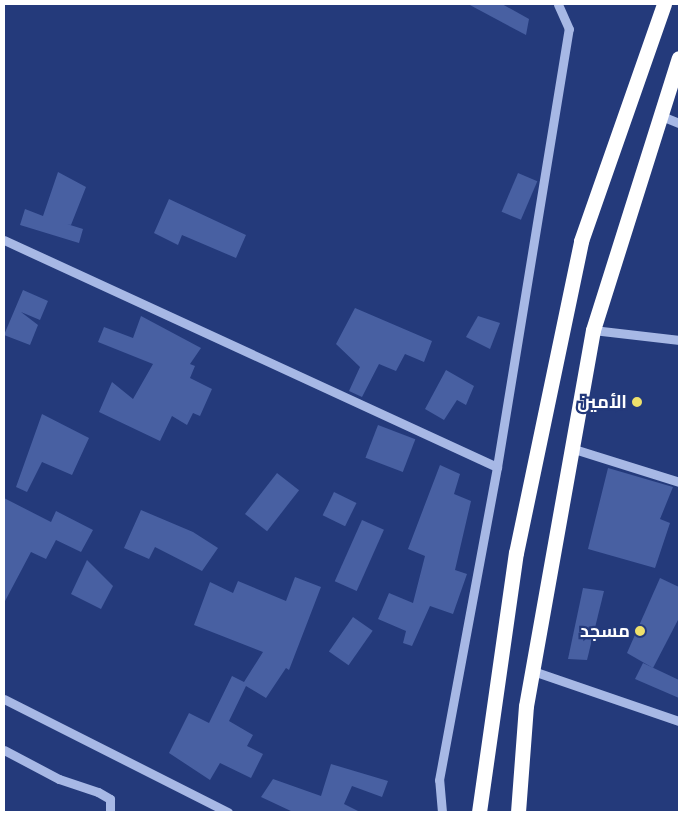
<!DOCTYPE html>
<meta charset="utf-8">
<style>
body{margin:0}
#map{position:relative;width:683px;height:816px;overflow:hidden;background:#243a7b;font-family:Roboto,Cairo,sans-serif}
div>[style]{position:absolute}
.building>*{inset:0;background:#4860a2;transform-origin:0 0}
.minor>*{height:9px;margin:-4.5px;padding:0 4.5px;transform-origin:4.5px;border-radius:4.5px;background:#a7b8e5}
.highway>*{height:15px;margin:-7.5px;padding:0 7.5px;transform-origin:7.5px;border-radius:7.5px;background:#fff}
.dots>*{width:14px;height:14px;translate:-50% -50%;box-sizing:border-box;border:2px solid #243a7b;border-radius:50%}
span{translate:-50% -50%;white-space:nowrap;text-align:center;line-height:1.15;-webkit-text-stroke:4.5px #243a7b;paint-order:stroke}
.poi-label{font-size:18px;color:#fff;font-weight:700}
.right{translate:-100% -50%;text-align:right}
.frame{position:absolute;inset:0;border:5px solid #fff;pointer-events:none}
</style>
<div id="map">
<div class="building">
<div style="clip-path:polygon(468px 4px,502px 4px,529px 19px,526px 35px)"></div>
<div style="clip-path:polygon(58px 172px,86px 187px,71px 225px,67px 224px,83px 229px,79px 243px,20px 225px,25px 209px,43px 216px)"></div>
<div style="left:518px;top:173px;width:21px;height:42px;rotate:23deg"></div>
<div style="clip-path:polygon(169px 199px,246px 235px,236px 258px,182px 235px,178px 245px,154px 233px)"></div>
<div style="clip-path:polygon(23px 290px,48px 301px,40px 320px,21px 312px,38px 325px,30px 345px,4px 335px)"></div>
<div style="clip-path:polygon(355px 308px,432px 341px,424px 362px,405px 354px,396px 371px,379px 364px,362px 397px,349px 391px,360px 367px,336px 344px)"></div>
<div style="clip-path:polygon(141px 316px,201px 348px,190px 364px,195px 366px,190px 378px,212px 389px,200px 416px,193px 413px,187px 425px,172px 416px,160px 441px,99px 412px,112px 382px,133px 399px,153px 364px,98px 342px,104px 327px,133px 338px)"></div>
<div style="clip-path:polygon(478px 316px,500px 323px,490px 349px,466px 337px)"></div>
<div style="clip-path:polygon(446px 370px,474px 386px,466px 405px,457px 400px,444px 420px,425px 409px)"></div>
<div style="clip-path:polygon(42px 414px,89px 438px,72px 475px,42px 462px,27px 492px,16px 487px)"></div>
<div style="left:378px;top:425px;width:40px;height:35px;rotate:21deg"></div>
<div style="clip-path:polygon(440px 465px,460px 474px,454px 494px,471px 501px,455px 570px,467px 574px,453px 614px,430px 606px,412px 646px,403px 643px,406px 631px,378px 619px,389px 593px,413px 603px,425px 556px,408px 549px)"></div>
<div style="clip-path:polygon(608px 468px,673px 487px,660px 519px,670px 523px,655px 568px,588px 549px)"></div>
<div style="left:277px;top:473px;width:28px;height:52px;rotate:38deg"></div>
<div style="left:334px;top:492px;width:25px;height:26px;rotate:26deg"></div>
<div style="clip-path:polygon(4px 498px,51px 522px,56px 511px,93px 530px,81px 552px,56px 540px,46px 559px,31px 552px,4px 603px)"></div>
<div style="clip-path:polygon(141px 510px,193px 532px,218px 548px,202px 571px,155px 547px,149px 559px,124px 548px)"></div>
<div style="left:362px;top:520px;width:24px;height:67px;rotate:24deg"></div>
<div style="clip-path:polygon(87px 560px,113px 586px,101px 609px,71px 594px)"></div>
<div style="clip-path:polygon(295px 577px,321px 587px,289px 670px,286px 668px,266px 698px,246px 686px,229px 721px,253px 735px,247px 746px,263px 754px,251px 778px,220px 763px,210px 780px,169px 753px,189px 713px,209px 723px,232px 676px,244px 682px,263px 652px,194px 625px,210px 582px,233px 593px,238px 581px,286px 601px)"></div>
<div style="clip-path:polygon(660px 578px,679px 587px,679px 618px,653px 668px,627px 653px)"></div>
<div style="clip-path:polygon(583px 588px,604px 591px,587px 660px,568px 659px)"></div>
<div style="left:353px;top:617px;width:24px;height:42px;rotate:35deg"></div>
<div style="clip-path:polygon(643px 663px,679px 680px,679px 698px,635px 679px)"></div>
<div style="clip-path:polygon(331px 764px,388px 781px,382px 797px,352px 786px,344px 804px,360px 812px,293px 812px,261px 797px,273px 779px,321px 796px)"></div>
</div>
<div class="minor">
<div style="left:659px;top:115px;width:22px;rotate:22deg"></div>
<div style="left:4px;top:240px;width:543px;rotate:24.72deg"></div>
<div style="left:593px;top:330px;width:87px;rotate:6.6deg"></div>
<div style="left:574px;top:449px;width:110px;rotate:17.4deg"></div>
<div style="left:533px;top:671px;width:154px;rotate:18.9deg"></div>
<div style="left:4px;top:699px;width:251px;rotate:26.8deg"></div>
<div style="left:4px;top:750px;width:62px;rotate:27.8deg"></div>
<div style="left:59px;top:779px;width:41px;rotate:18.4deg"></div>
<div style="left:98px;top:792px;width:14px;rotate:30deg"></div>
<div style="left:110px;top:799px;width:13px;rotate:90deg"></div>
<div style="left:442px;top:812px;width:32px;rotate:-95deg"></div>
<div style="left:439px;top:780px;width:318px;rotate:-79.5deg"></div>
<div style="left:497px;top:467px;width:444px;rotate:-80.7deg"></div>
<div style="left:569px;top:29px;width:27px;rotate:-114deg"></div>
</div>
<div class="highway">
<div style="left:479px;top:812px;width:262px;rotate:-81.9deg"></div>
<div style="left:516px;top:553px;width:319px;rotate:-78.2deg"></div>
<div style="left:581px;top:241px;width:251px;rotate:-70.7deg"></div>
<div style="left:518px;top:812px;width:106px;rotate:-85.7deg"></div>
<div style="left:526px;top:706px;width:382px;rotate:-79.9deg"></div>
<div style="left:593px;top:330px;width:285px;rotate:-72.5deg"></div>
</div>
<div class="dots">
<div style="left:637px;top:402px;background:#efe16b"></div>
<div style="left:640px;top:631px;background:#efe16b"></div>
</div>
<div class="poi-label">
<span class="right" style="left:627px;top:402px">الأمين</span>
<span class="right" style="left:630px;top:631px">مسجد</span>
</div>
<div class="frame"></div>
</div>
